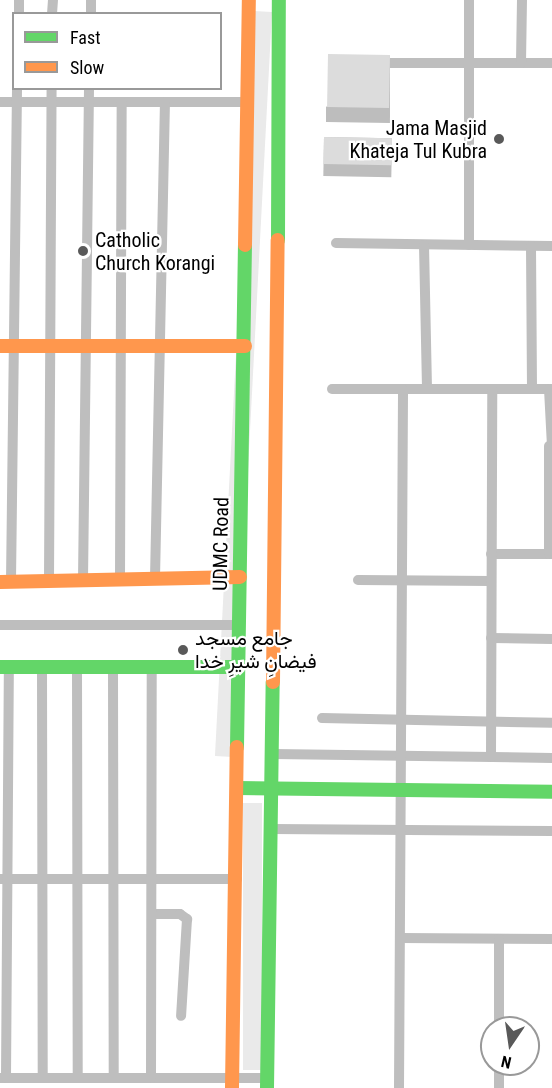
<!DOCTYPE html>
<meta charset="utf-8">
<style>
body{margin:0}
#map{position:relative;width:552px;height:1088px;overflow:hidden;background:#fff;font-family:"Roboto Condensed",Vazirmatn,sans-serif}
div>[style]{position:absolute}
.green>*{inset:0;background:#eaeaea;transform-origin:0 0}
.street>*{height:10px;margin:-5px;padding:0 5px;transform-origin:5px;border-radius:5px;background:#bebebe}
.fast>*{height:14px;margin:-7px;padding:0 7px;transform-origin:7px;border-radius:7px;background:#63d668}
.slow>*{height:14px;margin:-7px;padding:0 7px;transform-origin:7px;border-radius:7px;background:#ff974d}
.wall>*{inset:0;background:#bdbdbd;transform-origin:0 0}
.building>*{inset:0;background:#dcdcdc;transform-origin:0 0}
.dots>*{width:16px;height:16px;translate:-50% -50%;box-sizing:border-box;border:3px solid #fff;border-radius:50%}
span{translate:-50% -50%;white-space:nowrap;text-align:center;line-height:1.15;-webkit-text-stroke:4.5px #fff;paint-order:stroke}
.poi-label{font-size:20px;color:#000}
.right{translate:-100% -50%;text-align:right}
.left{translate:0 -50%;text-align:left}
.street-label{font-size:20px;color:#000}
.legend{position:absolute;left:12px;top:12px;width:210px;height:78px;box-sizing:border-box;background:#fff;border:2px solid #999;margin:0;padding:8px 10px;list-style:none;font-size:18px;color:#000}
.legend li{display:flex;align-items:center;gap:12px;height:30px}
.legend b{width:30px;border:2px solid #999}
.north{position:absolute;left:480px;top:1016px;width:60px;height:60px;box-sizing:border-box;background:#fff;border:2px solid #999;border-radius:50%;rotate:193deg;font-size:16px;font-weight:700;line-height:24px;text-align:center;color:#000}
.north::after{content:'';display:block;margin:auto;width:21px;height:27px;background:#595959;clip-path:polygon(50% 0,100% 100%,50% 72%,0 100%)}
</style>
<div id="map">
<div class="green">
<div style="left:254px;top:11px;width:18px;height:746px;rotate:3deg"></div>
<div style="left:243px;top:803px;width:19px;height:267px"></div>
</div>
<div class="street">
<div style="left:469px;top:0;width:245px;rotate:90deg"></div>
<div style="left:19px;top:14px;width:14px;rotate:-90deg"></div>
<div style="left:52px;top:14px;width:14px;rotate:-86deg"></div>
<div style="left:91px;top:14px;width:14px;rotate:-90deg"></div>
<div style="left:378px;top:63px;width:174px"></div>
<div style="left:521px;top:63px;width:63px;rotate:-89.1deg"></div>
<div style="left:0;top:102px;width:247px"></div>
<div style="left:336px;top:243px;width:216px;rotate:0.8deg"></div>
<div style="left:424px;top:245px;width:144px;rotate:88.8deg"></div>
<div style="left:531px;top:246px;width:143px;rotate:89.6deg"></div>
<div style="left:332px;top:389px;width:220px"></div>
<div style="left:549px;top:389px;width:57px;rotate:87deg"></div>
<div style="left:491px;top:554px;width:61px"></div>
<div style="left:549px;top:554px;width:108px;rotate:-90deg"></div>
<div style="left:155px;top:578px;width:476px;rotate:-88.8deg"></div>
<div style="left:120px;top:579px;width:476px;rotate:-89.8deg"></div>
<div style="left:83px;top:580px;width:492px;rotate:-89.3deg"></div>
<div style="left:358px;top:580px;width:133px;rotate:0.4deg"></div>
<div style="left:11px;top:581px;width:493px;rotate:-89.3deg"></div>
<div style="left:49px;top:581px;width:493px;rotate:-89.7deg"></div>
<div style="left:0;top:625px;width:239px"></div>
<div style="left:491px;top:638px;width:61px;rotate:0.9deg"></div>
<div style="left:42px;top:667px;width:411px;rotate:89.9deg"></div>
<div style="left:77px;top:667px;width:411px;rotate:89.9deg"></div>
<div style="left:113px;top:668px;width:410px;rotate:89.9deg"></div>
<div style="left:322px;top:718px;width:230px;rotate:1.2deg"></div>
<div style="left:274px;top:754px;width:278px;rotate:0.8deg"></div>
<div style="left:491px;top:757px;width:367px;rotate:-89.8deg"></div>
<div style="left:272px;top:829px;width:280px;rotate:0.4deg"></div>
<div style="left:0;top:879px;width:237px"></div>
<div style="left:152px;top:914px;width:28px"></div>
<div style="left:180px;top:914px;width:9px;rotate:36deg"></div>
<div style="left:187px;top:919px;width:97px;rotate:93.5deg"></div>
<div style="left:401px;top:938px;width:151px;rotate:0.4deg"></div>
<div style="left:499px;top:1028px;width:89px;rotate:-90deg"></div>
<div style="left:0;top:1078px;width:267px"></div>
<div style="left:6px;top:1078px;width:411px;rotate:-89.6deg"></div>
<div style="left:151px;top:1078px;width:410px;rotate:-89.9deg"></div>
<div style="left:399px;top:1088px;width:698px;rotate:-89.67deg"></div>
<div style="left:499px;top:1088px;width:24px;rotate:-90deg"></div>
</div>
<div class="fast">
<div style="left:278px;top:240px;width:240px;rotate:-89.8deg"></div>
<div style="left:0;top:667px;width:239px"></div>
<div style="left:237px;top:747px;width:502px;rotate:-89.09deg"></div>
<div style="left:237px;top:788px;width:315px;rotate:0.7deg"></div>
<div style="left:267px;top:1088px;width:406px;rotate:-89.2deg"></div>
</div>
<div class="slow">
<div style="left:245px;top:245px;width:245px;rotate:-89.1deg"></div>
<div style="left:0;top:346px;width:245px"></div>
<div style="left:0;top:582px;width:240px;rotate:-1.2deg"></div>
<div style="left:273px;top:682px;width:442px;rotate:-89.4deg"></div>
<div style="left:232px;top:1088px;width:341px;rotate:-89.2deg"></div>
</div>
<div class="wall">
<div style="clip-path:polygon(390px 55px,390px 123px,326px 122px,326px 107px)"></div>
<div style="left:324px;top:137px;width:68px;height:39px;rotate:1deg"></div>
</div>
<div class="building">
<div style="left:328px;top:54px;width:62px;height:53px;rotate:1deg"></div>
<div style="left:324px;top:137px;width:68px;height:27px;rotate:1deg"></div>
</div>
<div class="dots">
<div style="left:499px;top:139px;background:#595959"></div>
<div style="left:83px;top:251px;background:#595959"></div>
<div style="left:183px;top:650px;background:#595959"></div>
</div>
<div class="poi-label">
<span class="right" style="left:487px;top:140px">Jama Masjid<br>Khateja Tul Kubra</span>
<span class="left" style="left:95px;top:252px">Catholic<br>Church Korangi</span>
<span class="left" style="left:195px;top:650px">جامع مسجد<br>فیضانِ شیرِ خدا</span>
</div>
<div class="street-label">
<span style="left:221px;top:544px;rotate:-89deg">UDMC Road</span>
</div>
<ul class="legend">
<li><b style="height:8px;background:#63d668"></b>Fast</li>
<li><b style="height:8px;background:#ff974d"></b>Slow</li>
</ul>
<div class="north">N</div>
</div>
